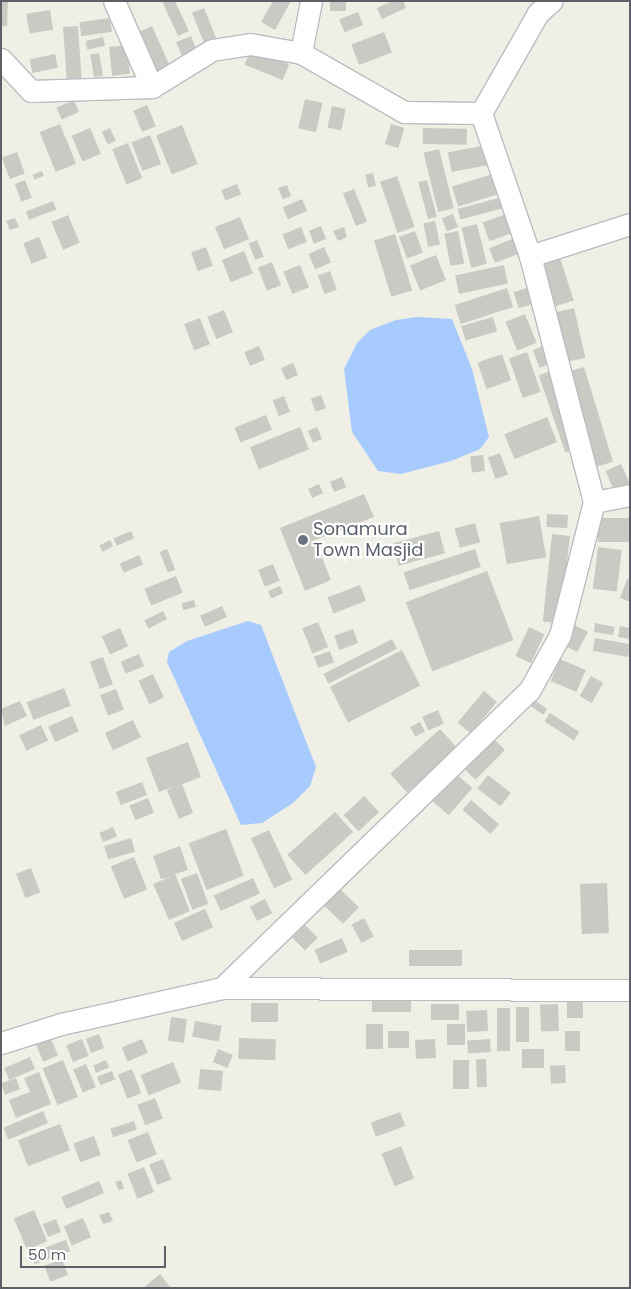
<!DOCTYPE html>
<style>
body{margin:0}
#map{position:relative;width:631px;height:1289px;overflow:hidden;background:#f0efe6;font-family:Poppins,sans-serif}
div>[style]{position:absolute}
.water>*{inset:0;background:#a7cbfe}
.building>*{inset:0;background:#cac9c3;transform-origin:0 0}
.roads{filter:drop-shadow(1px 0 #babcc1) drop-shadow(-1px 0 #babcc1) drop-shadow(0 1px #babcc1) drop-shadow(0 -1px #babcc1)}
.minor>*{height:21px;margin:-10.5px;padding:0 10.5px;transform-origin:10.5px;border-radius:10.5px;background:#fff}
.dots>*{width:14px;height:14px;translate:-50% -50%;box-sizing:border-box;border:2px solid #fff;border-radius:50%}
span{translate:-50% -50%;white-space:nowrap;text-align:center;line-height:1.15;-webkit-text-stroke:4.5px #fff;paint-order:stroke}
.worship-label{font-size:18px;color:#5b616d}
.left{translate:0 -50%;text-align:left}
.frame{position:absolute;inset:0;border:2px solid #5d6066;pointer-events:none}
.scale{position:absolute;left:20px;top:1246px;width:146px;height:22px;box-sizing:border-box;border:2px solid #5d6066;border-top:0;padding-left:6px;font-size:15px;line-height:18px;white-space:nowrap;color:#5d6066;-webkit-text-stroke:4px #fff;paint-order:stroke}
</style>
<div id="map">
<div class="water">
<div style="clip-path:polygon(417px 317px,452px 319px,472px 369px,489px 437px,480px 449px,451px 461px,401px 474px,378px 471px,352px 432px,344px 369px,357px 343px,370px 330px,396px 320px)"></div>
<div style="clip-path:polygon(248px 621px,261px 625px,316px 767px,310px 786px,293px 803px,262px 823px,241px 825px,167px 662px,169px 652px,187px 641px)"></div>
</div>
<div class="building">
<div style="clip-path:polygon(1px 1px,8px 1px,7px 26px,1px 26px)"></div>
<div style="clip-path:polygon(162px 1px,175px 1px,189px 31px,178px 36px)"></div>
<div style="clip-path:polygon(273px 1px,291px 1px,275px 30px,261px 22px)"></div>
<div style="left:330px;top:1px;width:16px;height:10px"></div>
<div style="clip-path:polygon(392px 1px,403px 1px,406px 8px,382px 19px,377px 8px)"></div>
<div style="left:204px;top:8px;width:32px;height:13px;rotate:68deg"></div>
<div style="left:50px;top:10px;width:20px;height:24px;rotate:81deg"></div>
<div style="left:358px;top:12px;width:14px;height:20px;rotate:69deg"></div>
<div style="left:110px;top:18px;width:14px;height:31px;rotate:82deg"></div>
<div style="left:78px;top:26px;width:52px;height:15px;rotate:86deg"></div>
<div style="left:152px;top:26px;width:43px;height:22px;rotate:66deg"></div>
<div style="left:384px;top:32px;width:22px;height:35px;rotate:69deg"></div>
<div style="left:191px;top:36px;width:16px;height:16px;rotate:68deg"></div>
<div style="left:103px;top:37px;width:9px;height:18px;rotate:77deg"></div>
<div style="left:127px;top:45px;width:29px;height:18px;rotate:84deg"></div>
<div style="left:251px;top:49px;width:41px;height:17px;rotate:22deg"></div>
<div style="left:99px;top:53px;width:23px;height:9px;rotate:80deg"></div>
<div style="left:55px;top:54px;width:14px;height:26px;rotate:78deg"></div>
<div style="left:305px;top:99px;width:18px;height:30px;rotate:13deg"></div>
<div style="left:74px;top:100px;width:13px;height:19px;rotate:67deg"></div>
<div style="left:147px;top:105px;width:23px;height:15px;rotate:67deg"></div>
<div style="left:332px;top:106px;width:14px;height:22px;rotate:12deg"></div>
<div style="left:60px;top:124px;width:43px;height:22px;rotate:68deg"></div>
<div style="left:391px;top:124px;width:14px;height:21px;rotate:17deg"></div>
<div style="left:182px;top:125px;width:42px;height:28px;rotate:68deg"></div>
<div style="left:90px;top:128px;width:28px;height:20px;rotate:67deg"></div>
<div style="left:110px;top:128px;width:14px;height:9px;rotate:65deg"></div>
<div style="left:423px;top:128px;width:44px;height:16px;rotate:1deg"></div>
<div style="left:150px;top:135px;width:31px;height:20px;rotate:69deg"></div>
<div style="left:128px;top:143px;width:38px;height:17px;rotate:68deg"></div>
<div style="left:491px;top:144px;width:20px;height:44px;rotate:79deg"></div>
<div style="left:439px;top:149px;width:61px;height:16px;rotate:76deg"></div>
<div style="left:17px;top:152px;width:23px;height:16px;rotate:70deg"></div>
<div style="left:42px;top:171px;width:5px;height:10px;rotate:68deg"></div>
<div style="left:373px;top:173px;width:13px;height:8px;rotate:77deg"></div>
<div style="left:496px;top:173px;width:21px;height:46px;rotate:73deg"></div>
<div style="left:397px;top:176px;width:54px;height:18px;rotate:71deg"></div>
<div style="left:25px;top:180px;width:19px;height:11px;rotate:69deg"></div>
<div style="left:427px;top:180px;width:38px;height:9px;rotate:75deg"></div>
<div style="left:237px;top:184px;width:11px;height:17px;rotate:68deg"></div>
<div style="left:287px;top:185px;width:12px;height:9px;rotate:70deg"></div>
<div style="left:354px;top:189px;width:35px;height:12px;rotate:68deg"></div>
<div style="left:502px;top:197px;width:11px;height:46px;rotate:75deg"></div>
<div style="left:302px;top:199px;width:13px;height:21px;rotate:67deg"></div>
<div style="left:53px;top:201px;width:9px;height:29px;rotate:69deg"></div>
<div style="left:453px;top:214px;width:14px;height:12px;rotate:69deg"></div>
<div style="left:506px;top:214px;width:20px;height:25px;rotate:70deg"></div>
<div style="left:68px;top:215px;width:30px;height:18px;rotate:67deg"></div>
<div style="left:240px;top:217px;width:24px;height:27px;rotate:68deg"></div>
<div style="clip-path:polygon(15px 218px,19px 227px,10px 230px,6px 221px)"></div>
<div style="left:435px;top:221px;width:24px;height:12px;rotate:78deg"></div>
<div style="left:477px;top:224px;width:41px;height:16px;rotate:76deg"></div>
<div style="left:321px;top:226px;width:14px;height:13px;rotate:69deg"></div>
<div style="left:301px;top:227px;width:16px;height:20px;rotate:68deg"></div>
<div style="clip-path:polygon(344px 227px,347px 237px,338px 241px,333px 231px)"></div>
<div style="left:415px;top:231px;width:23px;height:17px;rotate:70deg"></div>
<div style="left:458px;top:231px;width:33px;height:14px;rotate:79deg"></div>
<div style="left:395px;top:234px;width:59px;height:22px;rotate:73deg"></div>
<div style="left:39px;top:237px;width:22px;height:17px;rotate:68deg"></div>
<div style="left:517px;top:237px;width:16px;height:30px;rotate:68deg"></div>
<div style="left:257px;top:240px;width:18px;height:9px;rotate:68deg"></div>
<div style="left:206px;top:247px;width:20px;height:16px;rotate:70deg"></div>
<div style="left:324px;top:247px;width:17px;height:17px;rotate:66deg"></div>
<div style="left:244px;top:251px;width:24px;height:24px;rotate:68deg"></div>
<div style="left:558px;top:252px;width:51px;height:20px;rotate:72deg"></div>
<div style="left:436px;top:255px;width:27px;height:28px;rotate:68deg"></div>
<div style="left:272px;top:262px;width:25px;height:15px;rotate:69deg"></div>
<div style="left:300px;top:265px;width:24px;height:18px;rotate:68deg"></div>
<div style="left:504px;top:265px;width:19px;height:50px;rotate:78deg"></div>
<div style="left:330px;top:271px;width:20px;height:13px;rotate:70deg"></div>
<div style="left:507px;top:288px;width:20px;height:55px;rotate:72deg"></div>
<div style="left:527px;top:288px;width:17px;height:14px;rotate:73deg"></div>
<div style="left:574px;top:308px;width:51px;height:18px;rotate:77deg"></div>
<div style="left:224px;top:310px;width:24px;height:18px;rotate:68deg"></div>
<div style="left:525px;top:314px;width:31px;height:21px;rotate:68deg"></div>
<div style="left:493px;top:317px;width:15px;height:33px;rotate:74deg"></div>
<div style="left:200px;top:318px;width:28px;height:17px;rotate:69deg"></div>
<div style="left:259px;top:346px;width:15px;height:16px;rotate:67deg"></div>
<div style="left:543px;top:346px;width:19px;height:11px;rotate:69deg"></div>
<div style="left:527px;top:352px;width:42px;height:19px;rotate:71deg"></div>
<div style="left:502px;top:354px;width:28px;height:26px;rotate:71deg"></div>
<div style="left:293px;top:363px;width:13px;height:13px;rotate:67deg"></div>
<div style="left:584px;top:367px;width:99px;height:17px;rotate:73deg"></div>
<div style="left:551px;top:371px;width:82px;height:13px;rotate:71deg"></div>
<div style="left:321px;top:395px;width:14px;height:11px;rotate:69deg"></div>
<div style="left:284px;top:396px;width:17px;height:12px;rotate:69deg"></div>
<div style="left:266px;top:415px;width:16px;height:34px;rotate:68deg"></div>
<div style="left:547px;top:417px;width:27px;height:46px;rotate:68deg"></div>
<div style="left:300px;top:427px;width:24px;height:54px;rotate:68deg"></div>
<div style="left:317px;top:427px;width:13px;height:10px;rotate:67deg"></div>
<div style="left:500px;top:453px;width:23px;height:13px;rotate:70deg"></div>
<div style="left:483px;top:455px;width:16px;height:13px;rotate:83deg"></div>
<div style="left:621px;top:464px;width:22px;height:17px;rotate:66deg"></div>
<div style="left:342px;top:477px;width:11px;height:13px;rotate:68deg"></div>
<div style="left:319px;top:484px;width:10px;height:12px;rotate:66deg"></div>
<div style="clip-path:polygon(364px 494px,374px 517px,315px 540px,331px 580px,305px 591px,280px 528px)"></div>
<div style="left:547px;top:514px;width:21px;height:13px;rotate:3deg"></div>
<div style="left:539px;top:516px;width:42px;height:40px;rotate:80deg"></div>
<div style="left:598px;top:518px;width:32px;height:24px"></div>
<div style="left:475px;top:523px;width:20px;height:21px;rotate:75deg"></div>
<div style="left:131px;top:531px;width:8px;height:19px;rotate:67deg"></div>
<div style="left:439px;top:531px;width:23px;height:48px;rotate:75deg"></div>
<div style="left:552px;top:534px;width:18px;height:88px;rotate:6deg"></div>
<div style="left:110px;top:540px;width:7px;height:12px;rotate:63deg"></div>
<div style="left:598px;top:547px;width:24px;height:42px;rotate:7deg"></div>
<div style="left:167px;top:549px;width:22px;height:8px;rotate:68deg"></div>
<div style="left:475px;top:549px;width:19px;height:75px;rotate:72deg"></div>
<div style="left:139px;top:555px;width:10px;height:21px;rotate:66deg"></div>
<div style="left:273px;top:564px;width:18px;height:16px;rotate:68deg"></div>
<div style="left:487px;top:571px;width:74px;height:87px;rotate:69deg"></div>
<div style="left:176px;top:576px;width:18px;height:34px;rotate:68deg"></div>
<div style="clip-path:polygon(627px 579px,630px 580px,630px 602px,620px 598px)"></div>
<div style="left:360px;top:585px;width:17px;height:35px;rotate:69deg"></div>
<div style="left:280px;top:586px;width:8px;height:13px;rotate:67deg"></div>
<div style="left:194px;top:600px;width:7px;height:13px;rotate:74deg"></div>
<div style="left:222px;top:606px;width:12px;height:24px;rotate:66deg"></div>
<div style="left:163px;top:611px;width:9px;height:21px;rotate:63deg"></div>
<div style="left:318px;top:622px;width:27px;height:17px;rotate:68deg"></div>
<div style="clip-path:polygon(595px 623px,615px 627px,613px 635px,594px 632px)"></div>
<div style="left:573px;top:624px;width:17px;height:23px;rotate:28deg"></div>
<div style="clip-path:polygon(620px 626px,630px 628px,630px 639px,618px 637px)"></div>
<div style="left:529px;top:627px;width:17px;height:32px;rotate:25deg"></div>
<div style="left:120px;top:628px;width:20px;height:20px;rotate:66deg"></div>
<div style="left:353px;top:629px;width:15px;height:20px;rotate:70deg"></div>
<div style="left:595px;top:638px;width:36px;height:13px;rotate:10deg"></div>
<div style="left:392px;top:639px;width:11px;height:77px;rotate:63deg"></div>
<div style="left:402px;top:650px;width:40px;height:81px;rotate:63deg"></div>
<div style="left:330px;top:651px;width:12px;height:17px;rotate:70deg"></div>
<div style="left:139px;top:654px;width:13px;height:20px;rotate:67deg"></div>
<div style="left:103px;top:657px;width:29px;height:14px;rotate:70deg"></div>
<div style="left:560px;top:659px;width:28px;height:24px;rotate:23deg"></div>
<div style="left:153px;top:674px;width:26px;height:16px;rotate:65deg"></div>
<div style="left:591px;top:676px;width:14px;height:23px;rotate:30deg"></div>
<div style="left:64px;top:688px;width:19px;height:40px;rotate:69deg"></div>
<div style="left:116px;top:689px;width:22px;height:17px;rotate:69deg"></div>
<div style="left:484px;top:691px;width:17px;height:41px;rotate:40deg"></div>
<div style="left:530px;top:697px;width:21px;height:7px;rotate:35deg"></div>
<div style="clip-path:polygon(20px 701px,27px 716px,5px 726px,1px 709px)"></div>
<div style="left:438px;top:710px;width:15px;height:17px;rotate:67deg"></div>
<div style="left:550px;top:713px;width:35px;height:10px;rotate:33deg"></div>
<div style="left:72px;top:716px;width:17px;height:26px;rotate:66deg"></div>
<div style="left:133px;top:720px;width:19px;height:31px;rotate:65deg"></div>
<div style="left:420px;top:722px;width:11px;height:11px;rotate:63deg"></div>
<div style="left:41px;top:725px;width:17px;height:24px;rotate:65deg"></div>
<div style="left:440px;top:729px;width:25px;height:67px;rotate:48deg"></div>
<div style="left:493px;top:738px;width:17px;height:42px;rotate:45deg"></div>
<div style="clip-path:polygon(188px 742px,201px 777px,182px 784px,193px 813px,179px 819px,167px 790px,176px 786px,159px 792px,146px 758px)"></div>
<div style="left:455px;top:773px;width:23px;height:36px;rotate:41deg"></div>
<div style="left:488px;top:775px;width:29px;height:17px;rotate:38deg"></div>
<div style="left:142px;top:782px;width:14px;height:28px;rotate:69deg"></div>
<div style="left:364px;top:796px;width:22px;height:28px;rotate:47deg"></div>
<div style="left:148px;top:798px;width:16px;height:20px;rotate:68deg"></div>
<div style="left:471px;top:800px;width:37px;height:13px;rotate:41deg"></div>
<div style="left:335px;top:812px;width:27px;height:64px;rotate:48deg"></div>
<div style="left:113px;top:827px;width:10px;height:15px;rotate:66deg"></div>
<div style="left:226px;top:829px;width:50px;height:40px;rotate:69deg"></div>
<div style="left:269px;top:830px;width:55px;height:20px;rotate:65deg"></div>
<div style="left:131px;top:838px;width:14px;height:28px;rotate:73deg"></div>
<div style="clip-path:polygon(180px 846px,188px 870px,175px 874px,190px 911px,169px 920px,153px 884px,170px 877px,161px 879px,153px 856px)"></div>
<div style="left:134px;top:857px;width:35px;height:25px;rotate:68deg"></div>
<div style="left:31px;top:868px;width:26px;height:16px;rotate:69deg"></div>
<div style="left:197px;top:873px;width:33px;height:17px;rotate:70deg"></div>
<div style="left:253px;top:878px;width:17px;height:43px;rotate:66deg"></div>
<div style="left:607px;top:883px;width:50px;height:27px;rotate:88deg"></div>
<div style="left:338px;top:887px;width:29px;height:23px;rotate:44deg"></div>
<div style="left:265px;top:899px;width:16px;height:17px;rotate:63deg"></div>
<div style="left:205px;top:909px;width:20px;height:34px;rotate:66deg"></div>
<div style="left:364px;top:918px;width:21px;height:14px;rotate:62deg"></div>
<div style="left:305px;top:925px;width:18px;height:18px;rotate:45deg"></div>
<div style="left:342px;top:938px;width:15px;height:30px;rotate:67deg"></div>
<div style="left:462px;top:950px;width:16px;height:53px;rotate:90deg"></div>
<div style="left:567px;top:997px;width:16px;height:21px"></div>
<div style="left:372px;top:998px;width:39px;height:14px"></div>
<div style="left:251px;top:1003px;width:27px;height:19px"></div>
<div style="left:431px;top:1004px;width:28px;height:16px"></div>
<div style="left:558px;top:1004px;width:27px;height:18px;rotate:88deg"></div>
<div style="left:516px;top:1007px;width:13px;height:35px"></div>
<div style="left:497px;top:1008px;width:13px;height:43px"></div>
<div style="left:487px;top:1010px;width:21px;height:21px;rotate:87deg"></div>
<div style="left:171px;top:1017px;width:16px;height:24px;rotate:7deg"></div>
<div style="left:195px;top:1021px;width:27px;height:16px;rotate:10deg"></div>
<div style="left:366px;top:1024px;width:17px;height:25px"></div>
<div style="left:447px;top:1024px;width:18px;height:21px"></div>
<div style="left:388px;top:1031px;width:21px;height:17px"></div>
<div style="left:565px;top:1031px;width:15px;height:20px"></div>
<div style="left:99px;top:1034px;width:15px;height:14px;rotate:70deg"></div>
<div style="left:50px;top:1037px;width:20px;height:16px;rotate:66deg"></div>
<div style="left:239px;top:1038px;width:37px;height:21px;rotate:2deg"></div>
<div style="left:82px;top:1039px;width:18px;height:17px;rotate:68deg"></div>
<div style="left:142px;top:1039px;width:15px;height:22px;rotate:67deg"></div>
<div style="left:435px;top:1039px;width:19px;height:20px;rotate:87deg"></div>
<div style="left:490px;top:1039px;width:13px;height:23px;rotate:86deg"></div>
<div style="left:218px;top:1049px;width:16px;height:14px;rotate:22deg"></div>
<div style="left:522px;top:1049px;width:22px;height:19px"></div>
<div style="left:30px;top:1057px;width:13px;height:28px;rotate:67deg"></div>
<div style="left:486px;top:1059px;width:28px;height:10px;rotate:88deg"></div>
<div style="left:63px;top:1060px;width:40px;height:22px;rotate:68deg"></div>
<div style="left:106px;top:1060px;width:8px;height:14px;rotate:67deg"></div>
<div style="left:453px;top:1060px;width:16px;height:29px"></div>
<div style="left:173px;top:1062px;width:22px;height:35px;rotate:68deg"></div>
<div style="left:86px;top:1064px;width:25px;height:14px;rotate:67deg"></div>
<div style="left:565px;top:1065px;width:18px;height:15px;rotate:87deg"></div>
<div style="left:132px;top:1069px;width:26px;height:15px;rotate:69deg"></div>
<div style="left:200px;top:1069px;width:23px;height:20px;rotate:5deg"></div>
<div style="left:112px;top:1071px;width:9px;height:16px;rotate:69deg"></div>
<div style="clip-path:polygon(39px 1072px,51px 1104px,16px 1118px,9px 1100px,30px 1092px,24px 1078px)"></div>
<div style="left:16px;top:1078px;width:12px;height:16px;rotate:70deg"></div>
<div style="left:155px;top:1098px;width:22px;height:19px;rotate:69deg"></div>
<div style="left:43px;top:1111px;width:13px;height:43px;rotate:67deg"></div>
<div style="left:400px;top:1112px;width:15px;height:31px;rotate:70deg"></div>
<div style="left:134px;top:1121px;width:9px;height:25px;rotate:72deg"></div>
<div style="left:60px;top:1124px;width:28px;height:45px;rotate:69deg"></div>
<div style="left:148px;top:1132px;width:24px;height:22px;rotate:68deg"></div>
<div style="left:94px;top:1136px;width:20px;height:22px;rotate:70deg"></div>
<div style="left:401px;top:1146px;width:35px;height:21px;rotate:68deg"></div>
<div style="left:163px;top:1159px;width:22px;height:15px;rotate:68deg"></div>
<div style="left:144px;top:1167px;width:27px;height:18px;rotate:68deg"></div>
<div style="left:121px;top:1180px;width:9px;height:6px;rotate:69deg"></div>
<div style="left:99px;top:1181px;width:13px;height:41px;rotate:67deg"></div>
<div style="left:34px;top:1210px;width:34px;height:22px;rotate:67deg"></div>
<div style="clip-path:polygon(109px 1212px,113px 1221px,103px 1224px,99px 1215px)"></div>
<div style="left:83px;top:1218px;width:21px;height:21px;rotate:67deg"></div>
<div style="left:56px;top:1219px;width:14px;height:14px;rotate:69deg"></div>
<div style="left:66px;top:1240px;width:12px;height:38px;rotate:70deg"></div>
<div style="left:62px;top:1259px;width:17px;height:19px;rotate:69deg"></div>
<div style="clip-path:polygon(160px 1274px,171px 1288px,143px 1288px)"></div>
</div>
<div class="roads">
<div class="minor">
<div style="left:114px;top:1px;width:94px;rotate:66.2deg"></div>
<div style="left:311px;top:1px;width:53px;rotate:100.9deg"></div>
<div style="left:301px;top:53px;width:119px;rotate:29.8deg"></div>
<div style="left:404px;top:112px;width:77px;rotate:0.7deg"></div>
<div style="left:481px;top:113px;width:115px;rotate:-60.3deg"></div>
<div style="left:538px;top:13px;width:18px;rotate:-41deg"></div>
<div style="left:1px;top:59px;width:44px;rotate:46.8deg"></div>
<div style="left:31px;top:91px;width:121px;rotate:-1.9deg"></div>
<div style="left:152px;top:87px;width:70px;rotate:-31.7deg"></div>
<div style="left:212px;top:50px;width:38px;rotate:-9deg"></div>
<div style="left:250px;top:44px;width:52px;rotate:10deg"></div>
<div style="left:481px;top:113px;width:151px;rotate:71.1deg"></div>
<div style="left:530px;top:256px;width:254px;rotate:75.4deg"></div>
<div style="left:594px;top:502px;width:37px;rotate:-11deg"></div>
<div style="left:530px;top:256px;width:105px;rotate:-17.7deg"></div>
<div style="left:222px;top:988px;width:427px;rotate:-44.1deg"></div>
<div style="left:529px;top:691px;width:64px;rotate:-61deg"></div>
<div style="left:560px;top:635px;width:137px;rotate:-75.7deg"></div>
<div style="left:1px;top:1043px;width:63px;rotate:-17.6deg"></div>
<div style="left:61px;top:1024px;width:165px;rotate:-12.6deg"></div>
<div style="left:222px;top:988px;width:408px;rotate:0.3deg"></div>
</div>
</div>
<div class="dots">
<div style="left:303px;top:540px;background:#6b7280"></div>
</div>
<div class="worship-label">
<span class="left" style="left:313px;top:540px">Sonamura<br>Town Masjid</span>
</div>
<div class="frame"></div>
<div class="scale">50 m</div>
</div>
